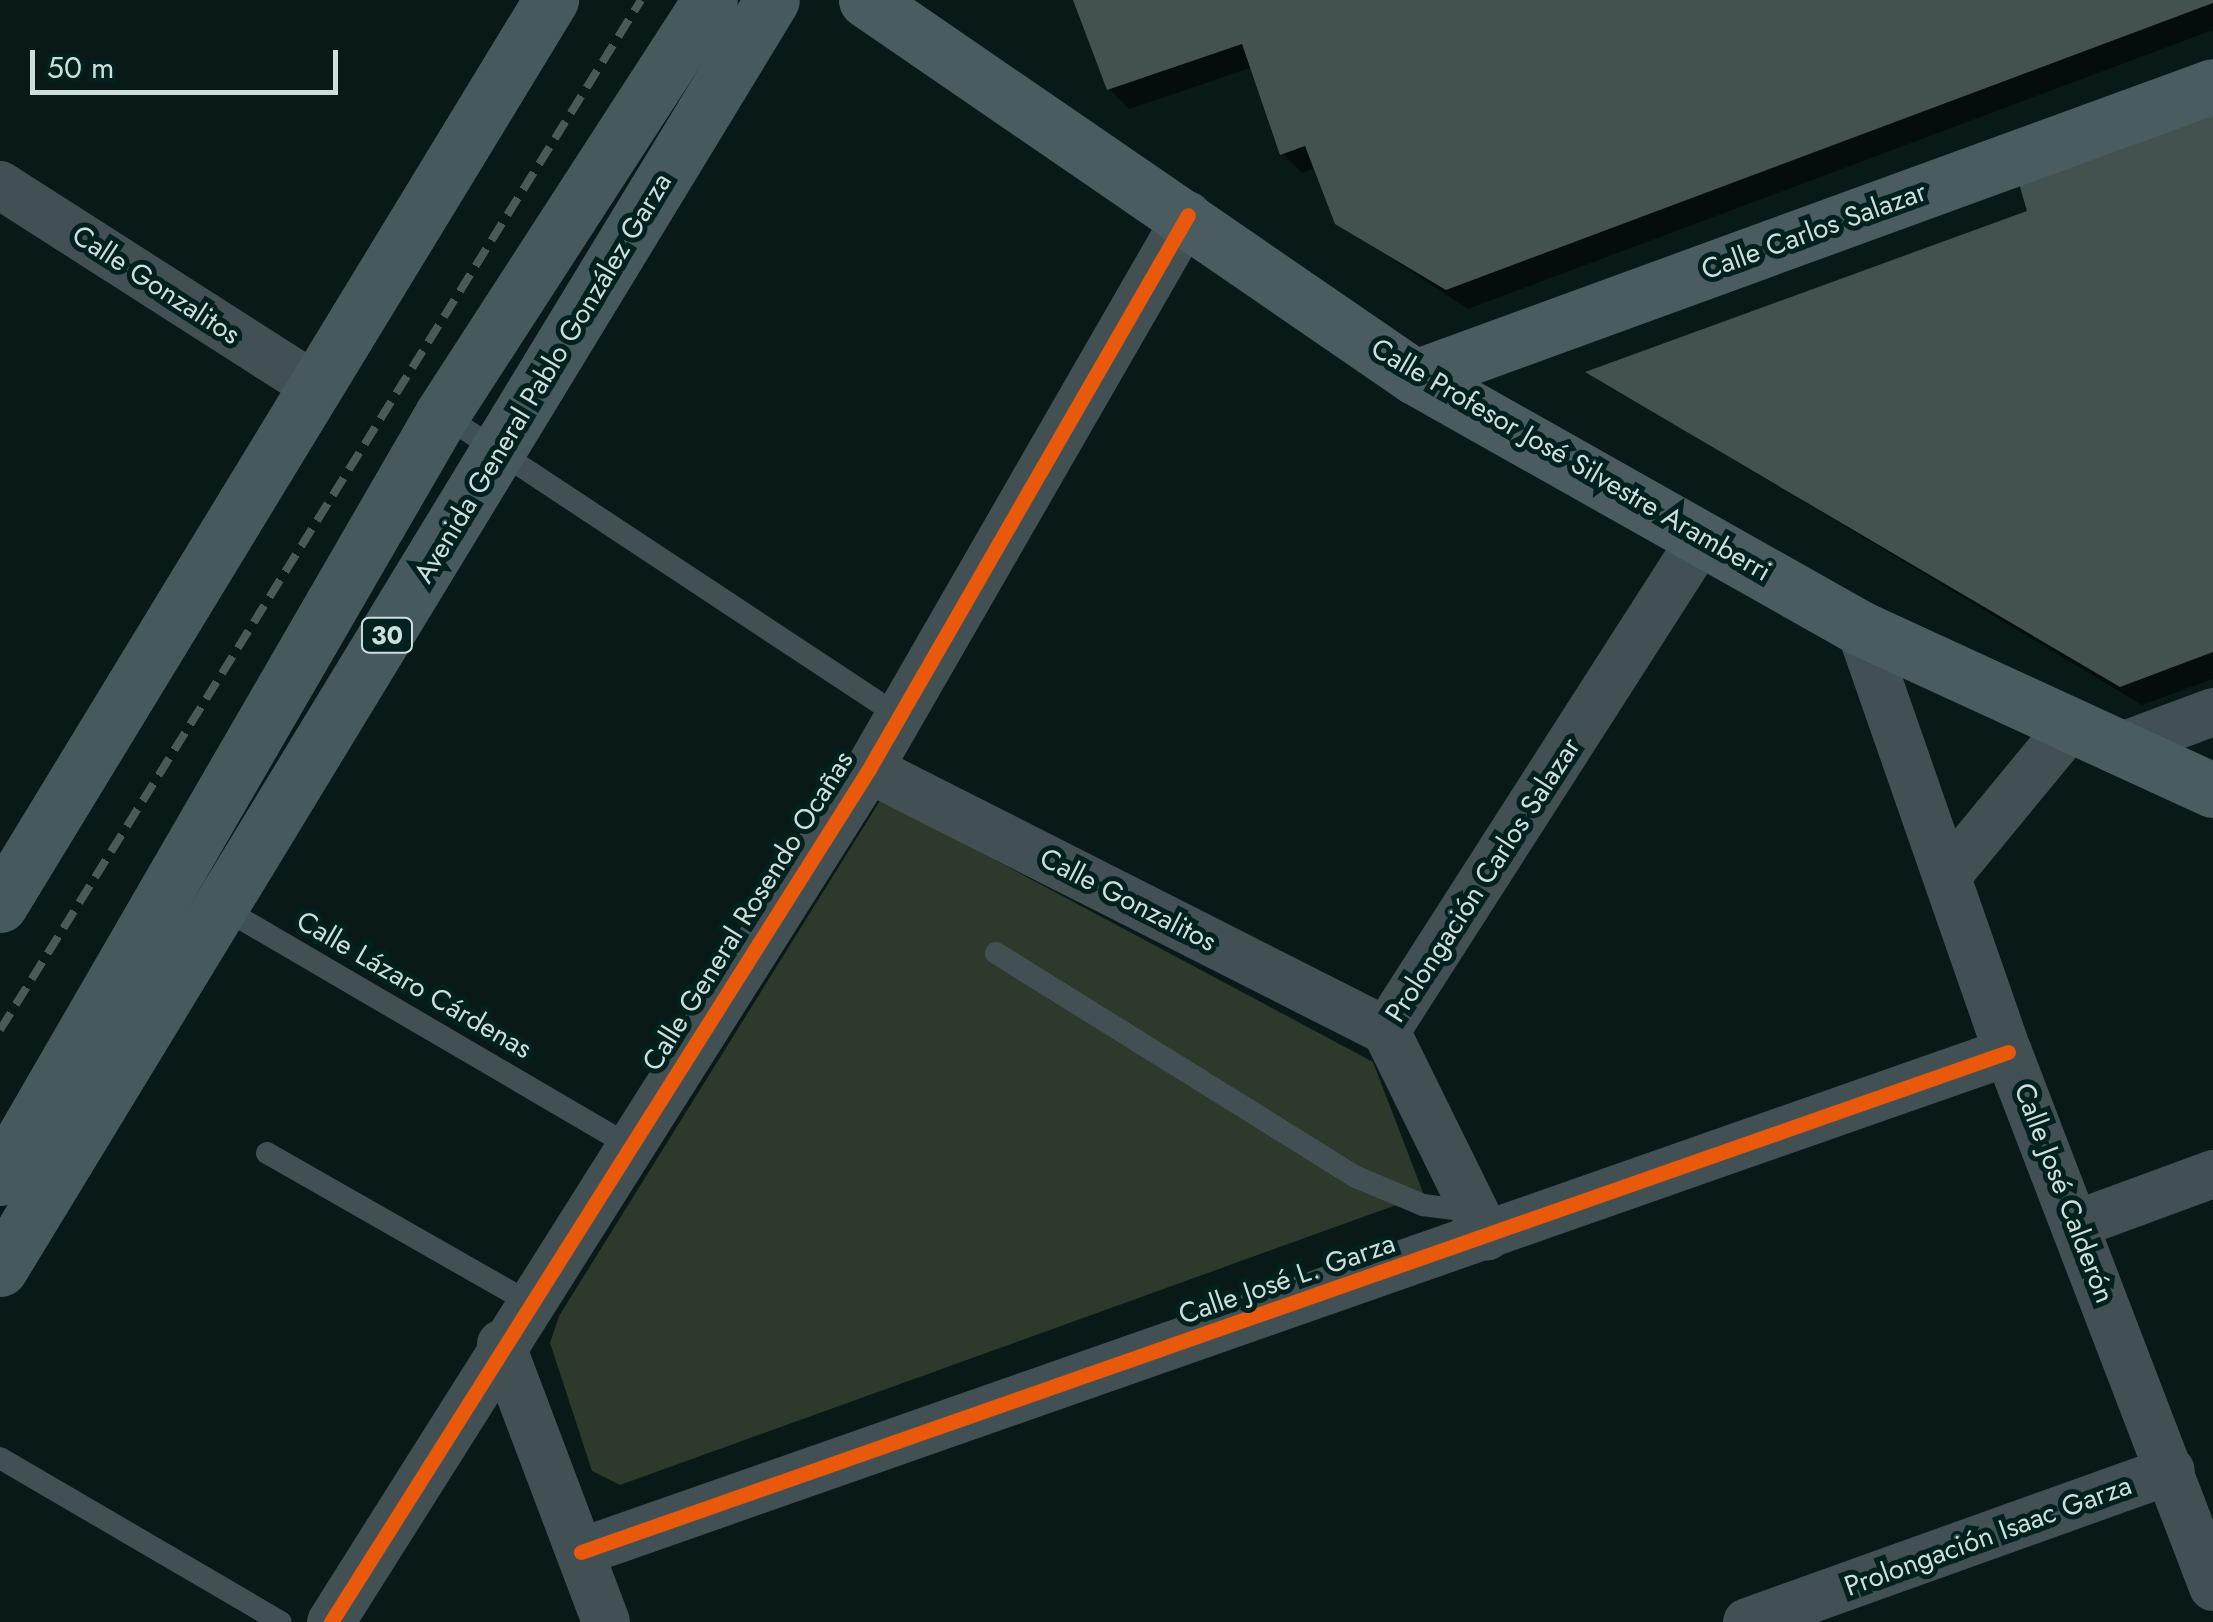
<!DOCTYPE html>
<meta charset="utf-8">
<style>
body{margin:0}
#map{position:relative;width:2213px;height:1622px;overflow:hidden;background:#081918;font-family:Jost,sans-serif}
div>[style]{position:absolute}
.green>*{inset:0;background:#2d392a}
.shadow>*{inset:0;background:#0007}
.building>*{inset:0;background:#43524e}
.lane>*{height:22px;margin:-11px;padding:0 11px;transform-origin:11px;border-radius:11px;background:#425054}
.street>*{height:48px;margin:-24px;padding:0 24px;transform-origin:24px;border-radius:24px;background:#425054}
.secondary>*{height:55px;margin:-27.5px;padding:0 27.5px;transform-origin:27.5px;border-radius:27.5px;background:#4a5c60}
.primary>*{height:55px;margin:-27.5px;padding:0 27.5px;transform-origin:27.5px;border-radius:27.5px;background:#465a5e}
.rail>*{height:8px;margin-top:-4px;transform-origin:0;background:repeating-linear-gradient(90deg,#4c5959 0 20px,transparent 0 30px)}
.cycleway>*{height:15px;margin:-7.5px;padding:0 7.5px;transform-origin:7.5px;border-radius:7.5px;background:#e8590c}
span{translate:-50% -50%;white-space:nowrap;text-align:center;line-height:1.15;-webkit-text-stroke:10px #00211e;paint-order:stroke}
.shield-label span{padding:2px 8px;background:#00211e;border:2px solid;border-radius:8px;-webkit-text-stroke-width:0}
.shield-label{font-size:25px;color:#cddedc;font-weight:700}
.street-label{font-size:28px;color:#cddedc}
.scale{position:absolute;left:30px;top:50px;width:308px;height:45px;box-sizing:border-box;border:5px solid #cddedc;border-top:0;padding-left:12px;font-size:30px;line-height:35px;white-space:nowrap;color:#cddedc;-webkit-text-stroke:8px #00211e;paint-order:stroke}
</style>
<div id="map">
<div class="green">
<div style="clip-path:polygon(881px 799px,1373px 1062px,1424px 1195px,620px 1485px,592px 1471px,550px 1343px,559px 1316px)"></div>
</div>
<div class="shadow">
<div style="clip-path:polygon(1075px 0,2213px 0,2213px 30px,1468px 309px,1337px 223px,1316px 168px,1302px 173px,1282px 153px,1253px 67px,1129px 109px,1109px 89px)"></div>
<div style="clip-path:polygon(2213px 111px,2213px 679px,2142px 705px,1590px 373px,2030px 213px)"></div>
</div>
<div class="building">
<div style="clip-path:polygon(1073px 0,2213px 0,2213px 3px,1446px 290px,1335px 224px,1305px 146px,1280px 155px,1242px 44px,1107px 90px)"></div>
<div style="clip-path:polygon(2213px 108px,2213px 652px,2120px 687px,1585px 372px,2027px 211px,2018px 180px)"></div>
</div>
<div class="lane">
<div style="left:442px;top:414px;width:544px;rotate:33.46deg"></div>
<div style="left:221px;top:907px;width:471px;rotate:30.3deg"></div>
<div style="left:996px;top:953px;width:424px;rotate:31.9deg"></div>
<div style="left:1356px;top:1177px;width:73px;rotate:22.7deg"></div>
<div style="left:1423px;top:1205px;width:53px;rotate:7.5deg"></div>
<div style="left:267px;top:1153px;width:301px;rotate:29.7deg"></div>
<div style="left:0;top:1458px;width:325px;rotate:30.3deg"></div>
</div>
<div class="street">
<div style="left:0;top:185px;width:371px;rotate:32.6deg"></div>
<div style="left:1860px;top:628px;width:449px;rotate:70.8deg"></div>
<div style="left:2008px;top:1052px;width:573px;rotate:69.03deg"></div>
<div style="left:2114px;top:749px;width:106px;rotate:-20.5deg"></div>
<div style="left:869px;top:769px;width:580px;rotate:26.87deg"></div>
<div style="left:1947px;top:876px;width:192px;rotate:-50.5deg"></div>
<div style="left:1386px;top:1031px;width:588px;rotate:-57.36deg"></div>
<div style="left:1386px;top:1031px;width:229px;rotate:63.8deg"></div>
<div style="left:2077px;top:1224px;width:145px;rotate:-20.2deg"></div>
<div style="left:501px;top:1344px;width:297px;rotate:69.3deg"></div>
<div style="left:581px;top:1552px;width:1512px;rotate:-19.31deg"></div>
<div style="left:331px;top:1622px;width:1008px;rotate:-57.76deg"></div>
<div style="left:869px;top:769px;width:639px;rotate:-60.07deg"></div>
<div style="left:1747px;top:1622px;width:450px;rotate:-19.7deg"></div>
</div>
<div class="secondary">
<div style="left:866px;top:0;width:666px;rotate:34.48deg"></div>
<div style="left:1415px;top:377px;width:511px;rotate:29.42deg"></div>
<div style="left:1860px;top:628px;width:388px;rotate:24.7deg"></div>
<div style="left:1415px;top:377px;width:849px;rotate:-20.03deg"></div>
</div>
<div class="primary">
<div style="left:0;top:905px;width:1060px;rotate:-58.67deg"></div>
<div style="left:0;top:1178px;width:883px;rotate:-59.95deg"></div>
<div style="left:442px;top:414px;width:493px;rotate:-57.1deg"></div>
<div style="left:0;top:1269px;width:1485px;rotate:-58.69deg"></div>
</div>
<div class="rail">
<div style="left:0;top:1030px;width:1213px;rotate:-58.1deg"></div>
</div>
<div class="cycleway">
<div style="left:581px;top:1552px;width:1512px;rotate:-19.31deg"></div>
<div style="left:331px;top:1622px;width:1008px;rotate:-57.76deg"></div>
<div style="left:869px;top:769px;width:639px;rotate:-60.07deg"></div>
</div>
<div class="shield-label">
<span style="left:387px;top:635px">30</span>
</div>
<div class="street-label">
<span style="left:1814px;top:231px;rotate:-20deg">Calle Carlos Salazar</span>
<span style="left:156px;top:285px;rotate:33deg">Calle Gonzalitos</span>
<span style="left:543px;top:378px;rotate:-59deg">Avenida General Pablo González Garza</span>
<span style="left:1571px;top:460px;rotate:30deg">Calle Profesor José Silvestre Aramberri</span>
<span style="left:1483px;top:880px;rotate:-57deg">Prolongación Carlos Salazar</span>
<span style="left:1128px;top:900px;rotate:27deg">Calle Gonzalitos</span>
<span style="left:748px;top:911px;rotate:-58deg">Calle General Rosendo Ocañas</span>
<span style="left:414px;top:985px;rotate:30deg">Calle Lázaro Cárdenas</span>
<span style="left:2064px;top:1193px;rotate:69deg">Calle José Calderón</span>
<span style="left:1287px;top:1279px;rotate:-19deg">Calle José L. Garza</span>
<span style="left:1988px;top:1536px;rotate:-20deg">Prolongación Isaac Garza</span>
</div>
<div class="scale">50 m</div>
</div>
